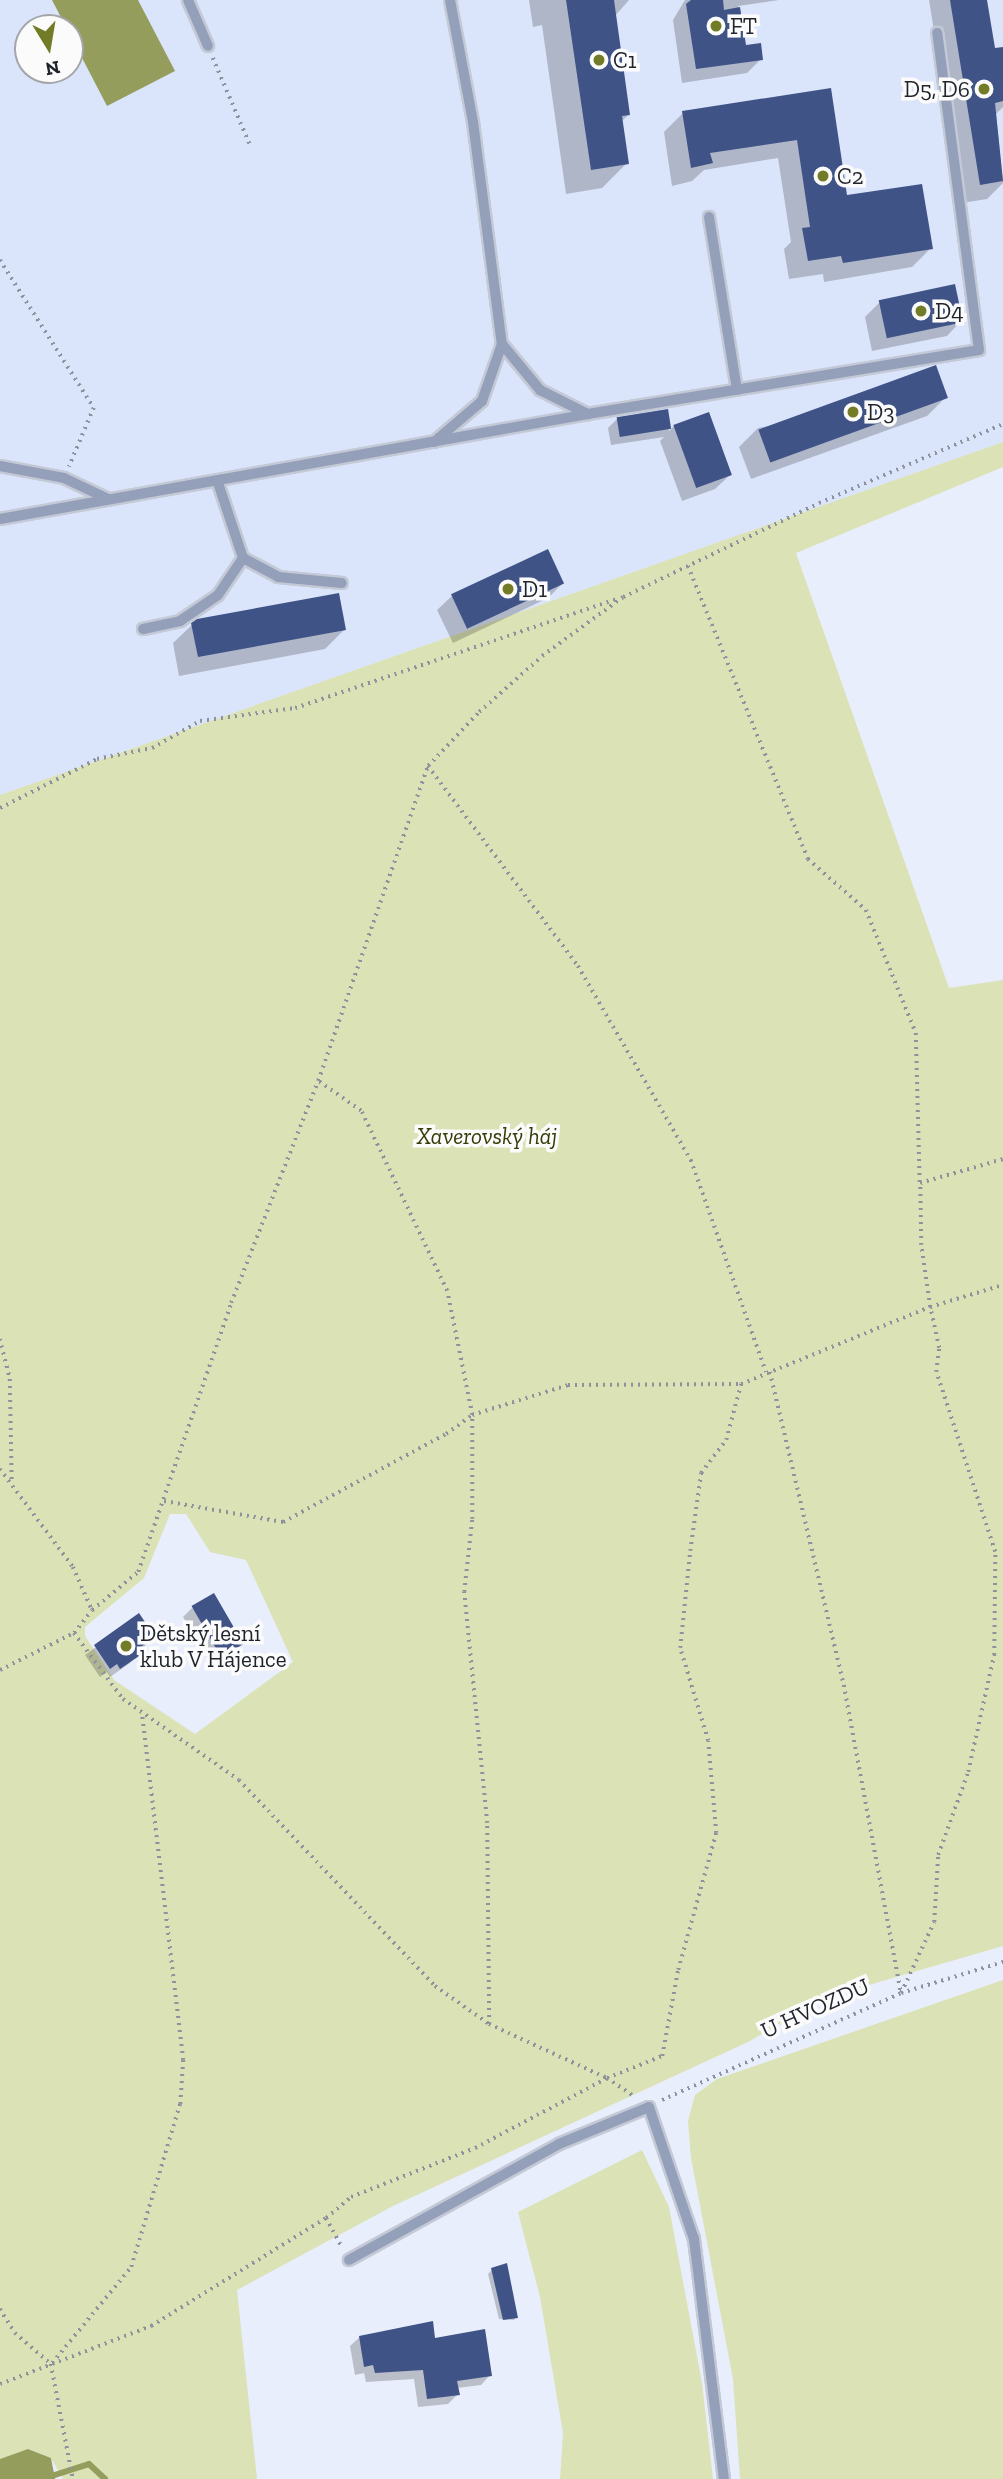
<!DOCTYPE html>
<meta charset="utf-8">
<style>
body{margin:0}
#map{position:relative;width:1003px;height:2479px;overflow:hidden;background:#e8eefb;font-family:"Zilla Slab",serif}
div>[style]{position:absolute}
.built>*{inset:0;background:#dae4fb}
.green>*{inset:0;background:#dbe2b6}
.water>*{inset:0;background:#949d5c}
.shadow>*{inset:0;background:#0003}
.stream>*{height:6px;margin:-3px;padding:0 3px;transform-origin:3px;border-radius:3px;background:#949d5c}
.building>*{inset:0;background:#3f5387;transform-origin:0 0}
.path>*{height:3.5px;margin-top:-1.75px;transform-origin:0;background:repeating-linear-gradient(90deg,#8d929d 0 2px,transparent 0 7px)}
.roads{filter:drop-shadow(2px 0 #c4c9d6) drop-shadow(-2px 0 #c4c9d6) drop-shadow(0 2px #c4c9d6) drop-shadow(0 -2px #c4c9d6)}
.service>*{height:10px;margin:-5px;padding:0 5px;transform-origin:5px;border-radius:5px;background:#949fb9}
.dots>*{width:19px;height:19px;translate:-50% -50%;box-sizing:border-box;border:4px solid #fbfbfb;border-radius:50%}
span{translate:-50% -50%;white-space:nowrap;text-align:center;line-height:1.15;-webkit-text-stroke:7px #fbfbfb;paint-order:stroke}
.poi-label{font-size:23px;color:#1f232b}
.left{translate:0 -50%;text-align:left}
.right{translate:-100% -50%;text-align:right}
.park-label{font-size:23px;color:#373c07;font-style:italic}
.street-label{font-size:23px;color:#1f232b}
.north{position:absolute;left:14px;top:14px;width:70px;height:70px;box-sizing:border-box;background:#fbfbfb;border:2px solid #a3a5a8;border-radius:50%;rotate:169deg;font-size:19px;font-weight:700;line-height:28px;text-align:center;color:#1f232b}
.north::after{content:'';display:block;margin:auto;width:24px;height:32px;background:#727b26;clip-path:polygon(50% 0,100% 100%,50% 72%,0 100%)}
</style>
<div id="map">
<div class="built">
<div style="clip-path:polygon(evenodd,0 0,1003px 0,1003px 442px,0 795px,0 0,28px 28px,70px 28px,70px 70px,28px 70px,28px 28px)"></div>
</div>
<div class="green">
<div style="clip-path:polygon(evenodd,1003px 442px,1003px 467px,796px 553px,949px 988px,1003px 980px,1003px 1946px,824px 1998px,748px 2042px,393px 2206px,237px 2290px,257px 2479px,63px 2479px,51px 2458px,29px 2449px,0 2459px,0 795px,1003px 442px,170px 1514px,186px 1514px,210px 1552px,246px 1560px,293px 1662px,195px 1734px,114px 1680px,85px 1636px,85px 1627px,144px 1578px,170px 1514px)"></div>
<div style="clip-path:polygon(1003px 1980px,1003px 2479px,740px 2479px,733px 2379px,691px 2158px,688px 2121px,695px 2095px,717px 2079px)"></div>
<div style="clip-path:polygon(642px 2150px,669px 2207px,702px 2383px,713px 2479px,560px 2479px,563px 2433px,540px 2297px,518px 2212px)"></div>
</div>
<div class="water">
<div style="clip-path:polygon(52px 0,138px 0,175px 71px,107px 106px)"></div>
<div style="clip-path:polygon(28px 2449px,51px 2458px,55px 2479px,0 2479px,0 2459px)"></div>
</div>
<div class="shadow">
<div style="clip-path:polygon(529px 0,629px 0,615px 16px,629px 114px,621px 122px,627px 163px,602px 188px,566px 194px,542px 25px,533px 27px)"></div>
<div style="clip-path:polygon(685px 0,779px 0,738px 6px,744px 47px,761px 59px,747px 73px,682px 83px,673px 20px)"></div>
<div style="clip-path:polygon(929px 0,986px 0,993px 51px,1003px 52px,1003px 107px,996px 114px,1003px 183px,987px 199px,962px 203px)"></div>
<div style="clip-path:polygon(829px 90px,846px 197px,931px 248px,912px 267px,824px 282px,823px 274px,789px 279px,784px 249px,791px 242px,778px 158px,704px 170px,692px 181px,672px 186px,664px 132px,683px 113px)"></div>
<div style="clip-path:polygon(880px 302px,961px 321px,947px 336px,872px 351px,865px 317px)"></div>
<div style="clip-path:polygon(946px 397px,927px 416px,751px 479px,739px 447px,758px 428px)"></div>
<div style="clip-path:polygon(666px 411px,669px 431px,674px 426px,730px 475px,715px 489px,682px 501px,660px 441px,664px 437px,611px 445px,608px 428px,617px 419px)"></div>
<div style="clip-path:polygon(547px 552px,562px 584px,548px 598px,453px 643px,437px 610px,452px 596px)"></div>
<div style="clip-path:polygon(193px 624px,344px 630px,325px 649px,179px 676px,173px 643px)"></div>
<div style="clip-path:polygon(192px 1608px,242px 1644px,211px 1665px,183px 1617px)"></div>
<div style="clip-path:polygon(139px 1616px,153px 1637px,130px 1663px,110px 1677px,107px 1672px,100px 1677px,85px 1655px)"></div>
<div style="clip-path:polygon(492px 2270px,516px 2317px,514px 2320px,499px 2319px,488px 2274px)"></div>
<div style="clip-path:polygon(360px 2337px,434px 2341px,490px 2375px,481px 2385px,457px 2388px,458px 2394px,448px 2404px,418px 2407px,414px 2379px,366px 2382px,364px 2373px,355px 2375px,350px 2346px)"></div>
</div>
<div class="stream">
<div style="left:42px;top:2479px;width:49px;rotate:-17.7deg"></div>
<div style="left:89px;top:2464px;width:22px;rotate:43deg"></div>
</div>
<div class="building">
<div style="clip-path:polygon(566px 0,614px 0,630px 115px,622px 116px,629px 164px,591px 170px)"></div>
<div style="clip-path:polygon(691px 0,723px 0,724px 10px,740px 7px,746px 45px,761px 43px,763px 60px,696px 69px,686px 4px)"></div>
<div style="clip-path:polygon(950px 0,987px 0,995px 48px,1003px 47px,1003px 101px,995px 103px,1003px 181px,980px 185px)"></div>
<div style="clip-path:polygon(831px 88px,847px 195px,922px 184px,933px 249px,843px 263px,841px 256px,808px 261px,802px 228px,810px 227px,797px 140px,710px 153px,713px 163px,691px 168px,682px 111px)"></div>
<div style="left:955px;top:284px;width:39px;height:78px;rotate:78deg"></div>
<div style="left:936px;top:365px;width:35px;height:189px;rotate:70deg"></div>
<div style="left:668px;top:409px;width:20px;height:52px;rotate:81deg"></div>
<div style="left:709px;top:412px;width:67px;height:38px;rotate:70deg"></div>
<div style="left:548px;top:549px;width:38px;height:107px;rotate:65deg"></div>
<div style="clip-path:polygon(339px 593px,346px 630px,198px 657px,191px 623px,197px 619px)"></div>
<div style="left:214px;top:1593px;width:59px;height:26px;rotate:60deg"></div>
<div style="clip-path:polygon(139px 1613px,155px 1637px,138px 1649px,142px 1654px,120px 1669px,117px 1664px,110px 1669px,94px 1645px)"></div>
<div style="clip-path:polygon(507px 2263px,518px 2318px,503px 2320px,491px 2268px)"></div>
<div style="clip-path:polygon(433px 2321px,435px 2338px,485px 2329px,492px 2376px,457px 2381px,460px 2395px,427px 2399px,423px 2370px,375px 2373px,373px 2365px,364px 2367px,359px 2336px)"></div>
</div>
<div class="path">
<div style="left:213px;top:58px;width:97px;rotate:66.9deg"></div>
<div style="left:0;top:260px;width:175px;rotate:57.6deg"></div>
<div style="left:94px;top:408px;width:64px;rotate:113deg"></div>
<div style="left:688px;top:566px;width:317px;rotate:67.7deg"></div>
<div style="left:808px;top:859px;width:77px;rotate:41.3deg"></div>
<div style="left:866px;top:910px;width:133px;rotate:67.9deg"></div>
<div style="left:916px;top:1033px;width:150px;rotate:88.5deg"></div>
<div style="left:920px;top:1183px;width:86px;rotate:-16.1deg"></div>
<div style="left:428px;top:766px;width:250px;rotate:53.1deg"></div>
<div style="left:578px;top:966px;width:225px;rotate:59.8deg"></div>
<div style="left:691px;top:1160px;width:225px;rotate:70.5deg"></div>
<div style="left:0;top:808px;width:109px;rotate:-26.8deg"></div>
<div style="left:97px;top:759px;width:56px;rotate:-11.3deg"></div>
<div style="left:152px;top:748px;width:55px;rotate:-29.4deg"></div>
<div style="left:200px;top:721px;width:96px;rotate:-7.8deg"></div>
<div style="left:295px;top:708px;width:340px;rotate:-18.7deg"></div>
<div style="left:0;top:1339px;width:41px;rotate:76deg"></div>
<div style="left:10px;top:1379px;width:104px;rotate:88.9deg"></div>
<div style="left:770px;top:1372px;width:322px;rotate:76.7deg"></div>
<div style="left:844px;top:1685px;width:313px;rotate:79.5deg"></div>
<div style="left:0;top:1469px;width:122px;rotate:53.3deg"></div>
<div style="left:73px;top:1567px;width:47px;rotate:66.2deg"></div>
<div style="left:164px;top:1501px;width:121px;rotate:10deg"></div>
<div style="left:283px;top:1522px;width:185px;rotate:-28.4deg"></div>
<div style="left:446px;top:1434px;width:32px;rotate:-36deg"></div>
<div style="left:472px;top:1415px;width:126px;rotate:-101.4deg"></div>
<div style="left:447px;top:1291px;width:199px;rotate:-115.5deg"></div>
<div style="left:361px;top:1111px;width:52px;rotate:-145.1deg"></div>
<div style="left:74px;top:1633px;width:82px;rotate:53.4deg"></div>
<div style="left:123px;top:1699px;width:141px;rotate:34.9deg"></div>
<div style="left:239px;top:1780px;width:284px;rotate:46.4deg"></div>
<div style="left:435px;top:1986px;width:66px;rotate:35.1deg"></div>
<div style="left:489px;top:2024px;width:130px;rotate:24.6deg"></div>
<div style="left:607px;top:2078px;width:32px;rotate:34deg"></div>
<div style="left:0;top:1670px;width:83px;rotate:-26.6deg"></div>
<div style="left:74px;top:1633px;width:29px;rotate:-52deg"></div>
<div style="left:92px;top:1610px;width:60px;rotate:-39.6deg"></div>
<div style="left:138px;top:1572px;width:285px;rotate:-70.9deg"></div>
<div style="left:231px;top:1303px;width:238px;rotate:-68.6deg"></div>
<div style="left:318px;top:1081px;width:334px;rotate:-70.8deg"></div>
<div style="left:428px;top:766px;width:74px;rotate:-46.6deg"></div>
<div style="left:479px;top:712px;width:84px;rotate:-41.6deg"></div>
<div style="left:542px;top:656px;width:100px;rotate:-36.1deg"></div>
<div style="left:623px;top:597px;width:217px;rotate:-25.6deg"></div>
<div style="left:819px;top:503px;width:200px;rotate:-23.2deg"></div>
<div style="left:901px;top:1993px;width:78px;rotate:-65.1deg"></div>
<div style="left:934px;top:1922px;width:67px;rotate:-86.6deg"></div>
<div style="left:938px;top:1855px;width:88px;rotate:-70.1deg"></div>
<div style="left:968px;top:1772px;width:120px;rotate:-77.5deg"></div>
<div style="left:994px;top:1655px;width:103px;rotate:-89.4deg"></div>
<div style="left:995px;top:1552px;width:189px;rotate:-108.1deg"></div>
<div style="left:936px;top:1372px;width:24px;rotate:-83deg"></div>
<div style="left:939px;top:1348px;width:42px;rotate:-102.4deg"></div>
<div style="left:930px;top:1307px;width:76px;rotate:-16.8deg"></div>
<div style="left:489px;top:2024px;width:201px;rotate:-90.6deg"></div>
<div style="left:487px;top:1823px;width:232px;rotate:-95.7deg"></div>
<div style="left:464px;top:1592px;width:73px;rotate:-83.7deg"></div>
<div style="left:472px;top:1519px;width:104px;rotate:-90deg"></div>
<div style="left:472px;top:1415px;width:101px;rotate:-17.4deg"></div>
<div style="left:568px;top:1385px;width:173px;rotate:-0.3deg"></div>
<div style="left:741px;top:1384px;width:204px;rotate:-22.2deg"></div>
<div style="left:930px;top:1307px;width:63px;rotate:-98.3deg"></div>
<div style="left:921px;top:1245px;width:62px;rotate:-90.9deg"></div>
<div style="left:662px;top:2100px;width:262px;rotate:-24.1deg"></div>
<div style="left:901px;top:1993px;width:107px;rotate:-16.9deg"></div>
<div style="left:326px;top:2218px;width:33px;rotate:61deg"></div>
<div style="left:0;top:2309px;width:28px;rotate:58deg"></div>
<div style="left:15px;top:2333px;width:48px;rotate:40.7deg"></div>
<div style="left:51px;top:2364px;width:117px;rotate:79.2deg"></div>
<div style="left:52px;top:2363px;width:124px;rotate:-50.5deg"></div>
<div style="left:131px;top:2267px;width:170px;rotate:-73.3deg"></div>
<div style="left:180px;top:2104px;width:44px;rotate:-86.1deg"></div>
<div style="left:183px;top:2060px;width:348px;rotate:-96.8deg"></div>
<div style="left:0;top:2384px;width:162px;rotate:-21deg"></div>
<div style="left:151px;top:2326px;width:206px;rotate:-31.7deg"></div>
<div style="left:326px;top:2218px;width:33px;rotate:-40deg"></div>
<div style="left:351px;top:2197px;width:133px;rotate:-21.6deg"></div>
<div style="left:475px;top:2148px;width:149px;rotate:-27.9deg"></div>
<div style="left:607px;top:2078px;width:59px;rotate:-21.8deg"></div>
<div style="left:662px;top:2056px;width:87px;rotate:-79.5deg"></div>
<div style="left:678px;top:1970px;width:142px;rotate:-74.5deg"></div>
<div style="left:716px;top:1833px;width:92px;rotate:-95deg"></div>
<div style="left:708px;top:1741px;width:97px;rotate:-106.8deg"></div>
<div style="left:680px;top:1648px;width:98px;rotate:-84.1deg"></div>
<div style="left:690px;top:1551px;width:79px;rotate:-82deg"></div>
<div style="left:701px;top:1473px;width:41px;rotate:-52.9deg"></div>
<div style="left:726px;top:1440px;width:58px;rotate:-75deg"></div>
</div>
<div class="roads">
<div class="service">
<div style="left:188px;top:0;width:50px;rotate:66.5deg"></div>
<div style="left:450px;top:0;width:124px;rotate:79.3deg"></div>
<div style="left:473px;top:122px;width:224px;rotate:82.6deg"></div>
<div style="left:502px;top:344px;width:60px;rotate:50.4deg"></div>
<div style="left:540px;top:390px;width:54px;rotate:26.6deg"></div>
<div style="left:709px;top:217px;width:175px;rotate:80.8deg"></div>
<div style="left:434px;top:442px;width:63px;rotate:-40.5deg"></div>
<div style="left:482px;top:401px;width:60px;rotate:-70.7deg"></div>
<div style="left:0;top:466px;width:65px;rotate:10.6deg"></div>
<div style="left:64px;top:478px;width:49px;rotate:25.5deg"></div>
<div style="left:0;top:519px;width:597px;rotate:-10.12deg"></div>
<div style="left:588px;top:414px;width:396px;rotate:-9.3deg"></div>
<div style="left:979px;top:350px;width:320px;rotate:-97.5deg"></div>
<div style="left:243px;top:558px;width:40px;rotate:28deg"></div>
<div style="left:278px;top:577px;width:64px;rotate:5.4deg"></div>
<div style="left:143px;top:629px;width:38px;rotate:-12deg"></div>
<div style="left:180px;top:621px;width:46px;rotate:-34.4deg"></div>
<div style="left:218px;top:595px;width:45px;rotate:-56deg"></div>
<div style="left:243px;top:558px;width:82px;rotate:-108.4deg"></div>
<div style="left:349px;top:2260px;width:240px;rotate:-28.9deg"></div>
<div style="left:559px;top:2144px;width:97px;rotate:-22.3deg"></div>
<div style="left:649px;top:2107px;width:139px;rotate:71.2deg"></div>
<div style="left:694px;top:2239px;width:242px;rotate:82.9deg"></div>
</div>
</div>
<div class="dots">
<div style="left:716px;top:26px;background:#727b26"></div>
<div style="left:599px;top:60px;background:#727b26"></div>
<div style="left:984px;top:89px;background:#727b26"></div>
<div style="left:823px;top:176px;background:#727b26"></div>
<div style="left:921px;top:311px;background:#727b26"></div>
<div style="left:853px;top:412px;background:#727b26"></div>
<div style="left:508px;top:589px;background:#727b26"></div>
<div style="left:126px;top:1646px;background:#727b26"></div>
</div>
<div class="poi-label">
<span class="left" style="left:730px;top:26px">FT</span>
<span class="left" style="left:613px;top:60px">C1</span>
<span class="right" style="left:970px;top:89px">D5, D6</span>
<span class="left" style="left:837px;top:176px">C2</span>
<span class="left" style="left:935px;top:311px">D4</span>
<span class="left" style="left:867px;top:412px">D3</span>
<span class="left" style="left:522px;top:589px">D1</span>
<span class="left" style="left:140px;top:1646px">Dětský lesní<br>klub V Hájence</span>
</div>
<div class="park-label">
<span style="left:487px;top:1136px">Xaverovský háj</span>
</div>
<div class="street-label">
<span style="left:815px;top:2008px;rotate:-24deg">U HVOZDU</span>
</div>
<div class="north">N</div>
</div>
